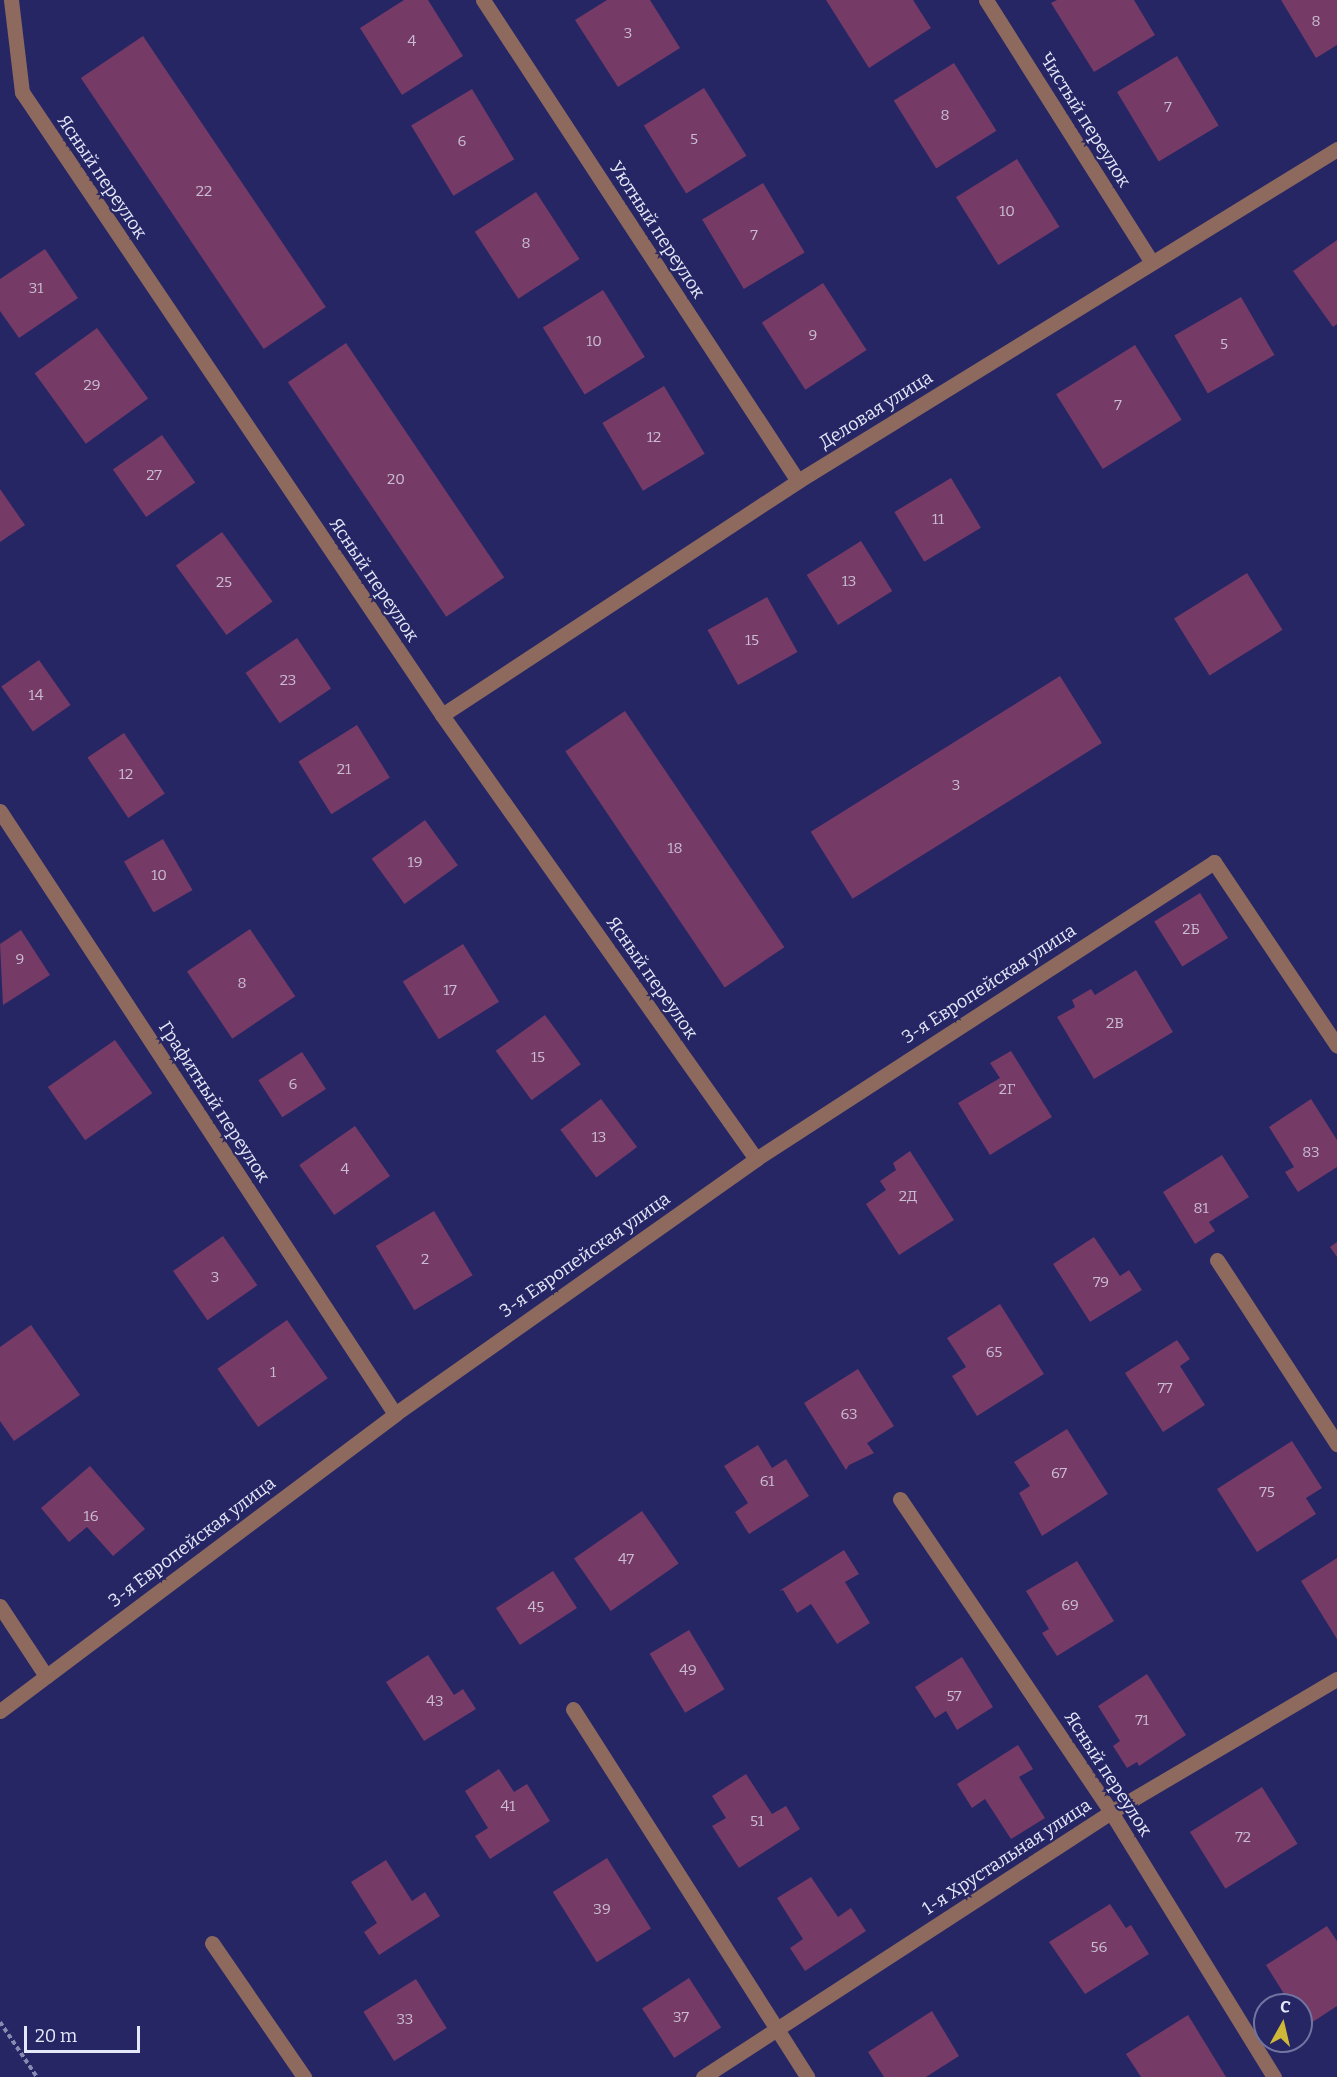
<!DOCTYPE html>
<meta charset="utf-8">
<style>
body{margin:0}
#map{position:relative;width:1337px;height:2077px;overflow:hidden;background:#262665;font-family:Bitter,serif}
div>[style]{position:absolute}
.building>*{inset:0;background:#753a65;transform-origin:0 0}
.path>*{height:4px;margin-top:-2px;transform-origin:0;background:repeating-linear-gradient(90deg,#888ab1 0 4.5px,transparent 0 7.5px)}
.minor>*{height:15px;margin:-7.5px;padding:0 7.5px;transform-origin:7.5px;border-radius:7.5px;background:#8d695e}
span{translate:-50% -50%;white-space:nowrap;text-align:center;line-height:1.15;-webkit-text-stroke:4.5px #262665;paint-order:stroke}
.number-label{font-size:15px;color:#c9bcd3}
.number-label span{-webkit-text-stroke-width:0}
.street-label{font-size:18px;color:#e5e8f8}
.north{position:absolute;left:1253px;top:1993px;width:60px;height:60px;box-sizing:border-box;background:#262665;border:2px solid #7274a0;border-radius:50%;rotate:8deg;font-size:16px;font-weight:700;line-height:24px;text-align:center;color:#e5e8f8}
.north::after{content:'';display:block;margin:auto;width:21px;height:27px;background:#cfb837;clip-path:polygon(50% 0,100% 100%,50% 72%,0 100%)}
.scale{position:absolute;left:24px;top:2026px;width:116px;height:27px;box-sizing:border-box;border:3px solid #e5e8f8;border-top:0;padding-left:8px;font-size:18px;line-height:21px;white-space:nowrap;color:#e5e8f8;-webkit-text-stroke:4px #262665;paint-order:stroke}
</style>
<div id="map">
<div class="building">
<div style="clip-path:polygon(404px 0,428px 0,463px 56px,402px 95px,360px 28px)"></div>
<div style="clip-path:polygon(607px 0,650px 0,680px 48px,618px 87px,575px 20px)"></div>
<div style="clip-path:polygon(826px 0,913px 0,931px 28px,869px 68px)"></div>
<div style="clip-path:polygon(1057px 0,1134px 0,1155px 35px,1094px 72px,1051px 3px)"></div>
<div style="clip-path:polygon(1281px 0,1337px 0,1337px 45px,1316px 58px)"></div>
<div style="left:143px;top:36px;width:327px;height:75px;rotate:56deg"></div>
<div style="left:1177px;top:56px;width:81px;height:70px;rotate:59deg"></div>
<div style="left:954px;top:63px;width:80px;height:71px;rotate:58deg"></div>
<div style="left:704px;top:88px;width:80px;height:71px;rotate:58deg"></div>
<div style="left:472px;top:89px;width:82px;height:71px;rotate:59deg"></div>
<div style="left:1017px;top:159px;width:80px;height:72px;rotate:58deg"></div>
<div style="left:763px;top:183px;width:81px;height:71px;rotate:59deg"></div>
<div style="left:536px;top:192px;width:80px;height:73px;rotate:57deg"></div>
<div style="clip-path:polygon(1337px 240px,1337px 324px,1333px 327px,1293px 271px)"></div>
<div style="clip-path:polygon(45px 249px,78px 298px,19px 338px,0 311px,0 279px)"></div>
<div style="left:823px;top:283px;width:80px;height:73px;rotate:57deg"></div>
<div style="left:603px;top:290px;width:79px;height:71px;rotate:58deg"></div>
<div style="left:1241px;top:297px;width:67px;height:77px;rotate:60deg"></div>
<div style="left:97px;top:328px;width:87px;height:77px;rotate:54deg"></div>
<div style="left:346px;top:343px;width:283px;height:70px;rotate:56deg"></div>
<div style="left:1135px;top:345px;width:88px;height:93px;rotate:58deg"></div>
<div style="left:664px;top:386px;width:79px;height:72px;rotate:59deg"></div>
<div style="left:162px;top:435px;width:58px;height:60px;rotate:55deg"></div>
<div style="left:951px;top:478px;width:58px;height:66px;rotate:59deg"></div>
<div style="clip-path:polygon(0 489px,25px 525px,0 542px)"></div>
<div style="left:222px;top:532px;width:86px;height:57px;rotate:54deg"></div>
<div style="left:861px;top:541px;width:59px;height:64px;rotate:58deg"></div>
<div style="left:1247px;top:573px;width:67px;height:86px;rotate:58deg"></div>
<div style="left:767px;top:597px;width:63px;height:68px;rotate:61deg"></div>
<div style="left:297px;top:638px;width:61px;height:62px;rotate:56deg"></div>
<div style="left:39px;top:660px;width:55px;height:46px;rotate:55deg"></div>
<div style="left:1060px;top:676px;width:79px;height:294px;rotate:58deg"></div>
<div style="left:625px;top:711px;width:285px;height:72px;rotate:56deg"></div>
<div style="left:357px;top:725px;width:62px;height:69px;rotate:58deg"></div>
<div style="left:124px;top:733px;width:73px;height:44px;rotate:56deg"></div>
<div style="left:425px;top:820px;width:56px;height:66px;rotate:54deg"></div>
<div style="left:163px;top:839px;width:59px;height:45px;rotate:60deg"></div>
<div style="left:1200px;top:893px;width:53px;height:54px;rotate:58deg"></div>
<div style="left:250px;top:929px;width:81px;height:76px;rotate:56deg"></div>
<div style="clip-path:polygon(21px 930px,50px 975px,3px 1005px,0 944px)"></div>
<div style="left:463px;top:944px;width:68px;height:71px;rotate:58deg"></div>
<div style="clip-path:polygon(1136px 970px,1173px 1032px,1094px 1079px,1057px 1017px,1075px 1007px,1072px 1000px,1091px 989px,1095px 995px)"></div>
<div style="left:545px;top:1015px;width:61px;height:61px;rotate:54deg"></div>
<div style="left:115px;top:1040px;width:65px;height:82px;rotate:55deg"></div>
<div style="clip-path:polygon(1011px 1051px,1052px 1117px,990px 1155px,958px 1103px,1000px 1078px,990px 1063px)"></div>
<div style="left:302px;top:1052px;width:44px;height:52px;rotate:57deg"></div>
<div style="left:601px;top:1099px;width:60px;height:51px;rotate:53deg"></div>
<div style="clip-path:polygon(1311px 1099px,1337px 1140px,1337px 1167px,1298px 1192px,1285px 1172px,1294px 1167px,1269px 1127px)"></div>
<div style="left:355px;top:1126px;width:61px;height:68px;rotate:55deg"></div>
<div style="clip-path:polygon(910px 1151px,954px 1220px,899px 1255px,866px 1204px,886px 1190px,880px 1181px,896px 1170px,893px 1163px)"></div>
<div style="clip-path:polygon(1222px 1155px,1249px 1197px,1209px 1222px,1215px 1231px,1195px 1244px,1163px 1192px)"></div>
<div style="left:434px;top:1211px;width:75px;height:68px;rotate:59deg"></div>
<div style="left:223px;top:1236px;width:60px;height:61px;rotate:55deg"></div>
<div style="clip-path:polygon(1094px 1237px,1120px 1276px,1129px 1270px,1142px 1290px,1090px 1322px,1053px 1264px)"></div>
<div style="clip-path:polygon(1337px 1242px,1337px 1257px,1330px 1247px)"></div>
<div style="clip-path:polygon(1000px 1304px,1044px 1374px,977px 1416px,952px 1376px,966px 1367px,947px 1338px)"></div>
<div style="left:287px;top:1320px;width:71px;height:85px;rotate:55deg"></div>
<div style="clip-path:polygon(31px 1325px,80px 1395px,14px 1441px,0 1421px,0 1347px)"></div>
<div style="clip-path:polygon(1177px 1340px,1190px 1359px,1180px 1366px,1205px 1405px,1163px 1432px,1125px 1373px)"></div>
<div style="clip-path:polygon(858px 1369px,894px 1426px,867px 1443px,874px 1453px,849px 1465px,846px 1470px,804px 1403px)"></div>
<div style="clip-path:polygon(1067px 1429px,1108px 1494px,1042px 1536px,1019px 1493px,1030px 1486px,1014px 1462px)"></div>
<div style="clip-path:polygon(1292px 1441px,1322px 1488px,1306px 1498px,1316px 1514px,1257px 1552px,1217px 1489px)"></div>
<div style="clip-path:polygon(758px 1445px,772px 1468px,786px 1459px,809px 1496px,749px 1534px,735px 1512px,748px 1503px,724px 1466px)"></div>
<div style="clip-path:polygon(90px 1466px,145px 1529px,113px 1556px,87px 1527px,69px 1542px,41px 1508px)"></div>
<div style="left:642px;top:1511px;width:64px;height:83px;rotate:55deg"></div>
<div style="clip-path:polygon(844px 1550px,859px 1574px,845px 1582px,870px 1623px,837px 1644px,811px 1604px,797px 1613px,783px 1590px,779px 1591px)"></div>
<div style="clip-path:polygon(1337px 1558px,1337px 1639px,1301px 1581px)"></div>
<div style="clip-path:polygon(1077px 1561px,1114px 1621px,1057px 1656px,1042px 1633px,1049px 1629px,1026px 1591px)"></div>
<div style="left:553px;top:1571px;width:44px;height:68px;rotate:57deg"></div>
<div style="left:689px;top:1630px;width:69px;height:46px;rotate:59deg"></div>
<div style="clip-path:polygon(428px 1655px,454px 1695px,463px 1689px,476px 1709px,424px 1741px,386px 1682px)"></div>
<div style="clip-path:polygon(962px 1657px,993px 1707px,957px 1730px,946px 1711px,935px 1718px,915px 1687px)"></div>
<div style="clip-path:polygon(1147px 1674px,1186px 1735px,1139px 1766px,1137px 1762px,1127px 1768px,1113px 1746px,1120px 1741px,1098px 1706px)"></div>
<div style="clip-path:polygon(1018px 1745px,1033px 1769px,1019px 1777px,1045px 1818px,1011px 1839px,985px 1799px,972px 1808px,957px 1784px)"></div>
<div style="clip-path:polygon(499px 1769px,514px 1792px,527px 1784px,550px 1821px,490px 1859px,475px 1836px,488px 1828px,465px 1791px)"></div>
<div style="clip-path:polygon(746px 1774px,772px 1814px,786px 1806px,800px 1829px,739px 1868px,712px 1826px,726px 1818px,712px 1796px)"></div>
<div style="left:1262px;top:1787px;width:67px;height:85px;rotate:58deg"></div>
<div style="left:607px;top:1858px;width:83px;height:64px;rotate:58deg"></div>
<div style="clip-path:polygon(386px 1860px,412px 1901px,425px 1892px,440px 1916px,379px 1955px,364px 1932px,377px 1923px,351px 1882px)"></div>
<div style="clip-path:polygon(811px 1877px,838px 1917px,851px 1908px,866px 1931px,805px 1971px,790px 1948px,803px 1939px,777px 1898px)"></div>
<div style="clip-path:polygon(1110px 1904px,1126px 1928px,1131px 1925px,1149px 1954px,1085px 1994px,1049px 1942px)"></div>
<div style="clip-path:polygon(1327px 1926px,1337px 1941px,1337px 2006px,1305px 2027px,1301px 2005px,1291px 2005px,1266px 1965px)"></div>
<div style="left:689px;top:1978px;width:59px;height:56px;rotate:57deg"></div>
<div style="left:416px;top:1979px;width:58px;height:62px;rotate:58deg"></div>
<div style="clip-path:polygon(932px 2011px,959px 2056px,926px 2077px,884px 2077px,868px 2052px)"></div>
<div style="clip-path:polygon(1188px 2015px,1226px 2077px,1141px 2077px,1126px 2054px)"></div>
</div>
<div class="path">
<div style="left:0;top:2022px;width:66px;rotate:56.1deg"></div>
</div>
<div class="minor">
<div style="left:11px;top:0;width:93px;rotate:83.2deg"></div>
<div style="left:22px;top:92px;width:751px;rotate:56.01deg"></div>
<div style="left:442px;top:715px;width:544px;rotate:54.73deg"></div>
<div style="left:483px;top:0;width:575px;rotate:56.78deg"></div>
<div style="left:986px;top:0;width:309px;rotate:57.7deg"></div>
<div style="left:442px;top:715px;width:426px;rotate:-33.3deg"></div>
<div style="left:798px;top:481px;width:633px;rotate:-31.63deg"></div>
<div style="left:0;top:811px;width:721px;rotate:56.77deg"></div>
<div style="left:1217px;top:1260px;width:220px;rotate:56.9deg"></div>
<div style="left:900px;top:1499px;width:377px;rotate:56deg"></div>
<div style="left:1111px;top:1812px;width:311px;rotate:58.4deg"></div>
<div style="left:0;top:1606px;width:84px;rotate:56.7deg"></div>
<div style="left:573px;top:1709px;width:436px;rotate:57.5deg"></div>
<div style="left:0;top:1711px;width:494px;rotate:-36.9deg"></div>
<div style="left:395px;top:1414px;width:442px;rotate:-35.2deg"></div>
<div style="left:756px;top:1159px;width:546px;rotate:-32.96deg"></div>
<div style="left:1214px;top:862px;width:221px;rotate:56.2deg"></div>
<div style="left:212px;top:1943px;width:163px;rotate:55.5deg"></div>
<div style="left:703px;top:2077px;width:487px;rotate:-33deg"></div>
<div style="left:1111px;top:1812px;width:262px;rotate:-30.5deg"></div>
</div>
<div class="number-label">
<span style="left:1316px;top:22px">8</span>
<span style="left:628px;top:34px">3</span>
<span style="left:412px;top:42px">4</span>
<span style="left:1168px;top:108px">7</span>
<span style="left:945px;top:116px">8</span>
<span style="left:694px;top:140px">5</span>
<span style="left:462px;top:142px">6</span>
<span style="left:204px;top:192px">22</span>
<span style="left:1007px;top:212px">10</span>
<span style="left:754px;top:236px">7</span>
<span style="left:526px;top:244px">8</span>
<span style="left:36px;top:289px">31</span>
<span style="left:813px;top:336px">9</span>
<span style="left:594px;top:342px">10</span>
<span style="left:1224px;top:345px">5</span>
<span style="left:92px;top:386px">29</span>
<span style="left:1118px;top:406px">7</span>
<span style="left:654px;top:438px">12</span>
<span style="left:154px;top:476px">27</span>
<span style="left:396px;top:480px">20</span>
<span style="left:938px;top:520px">11</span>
<span style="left:849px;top:582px">13</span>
<span style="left:224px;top:583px">25</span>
<span style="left:752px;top:641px">15</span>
<span style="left:288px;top:681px">23</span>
<span style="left:36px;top:696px">14</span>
<span style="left:344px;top:770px">21</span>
<span style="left:126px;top:775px">12</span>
<span style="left:956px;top:786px">3</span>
<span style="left:675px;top:849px">18</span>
<span style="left:415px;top:863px">19</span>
<span style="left:159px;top:876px">10</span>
<span style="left:1191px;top:930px">2Б</span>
<span style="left:20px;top:960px">9</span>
<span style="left:242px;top:984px">8</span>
<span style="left:450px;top:991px">17</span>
<span style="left:1115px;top:1024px">2В</span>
<span style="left:538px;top:1058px">15</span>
<span style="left:293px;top:1085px">6</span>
<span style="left:1007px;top:1090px">2Г</span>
<span style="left:599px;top:1138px">13</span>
<span style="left:1311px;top:1153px">83</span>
<span style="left:345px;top:1170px">4</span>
<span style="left:908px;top:1197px">2Д</span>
<span style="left:1201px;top:1209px">81</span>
<span style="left:425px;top:1260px">2</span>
<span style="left:215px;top:1278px">3</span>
<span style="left:1101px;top:1283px">79</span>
<span style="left:994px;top:1353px">65</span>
<span style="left:273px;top:1373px">1</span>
<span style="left:1165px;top:1389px">77</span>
<span style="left:849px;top:1415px">63</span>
<span style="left:1059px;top:1474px">67</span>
<span style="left:767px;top:1482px">61</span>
<span style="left:1267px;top:1493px">75</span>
<span style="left:91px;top:1517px">16</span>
<span style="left:626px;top:1560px">47</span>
<span style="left:1070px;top:1606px">69</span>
<span style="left:536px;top:1608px">45</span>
<span style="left:688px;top:1671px">49</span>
<span style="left:954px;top:1697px">57</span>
<span style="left:435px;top:1702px">43</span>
<span style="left:1142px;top:1721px">71</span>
<span style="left:508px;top:1807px">41</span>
<span style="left:757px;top:1822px">51</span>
<span style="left:1243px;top:1838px">72</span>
<span style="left:602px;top:1910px">39</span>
<span style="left:1099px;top:1948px">56</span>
<span style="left:681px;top:2018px">37</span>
<span style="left:405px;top:2020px">33</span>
</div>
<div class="street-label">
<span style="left:1085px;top:120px;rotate:58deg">Чистый переулок</span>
<span style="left:102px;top:177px;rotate:56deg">Ясный переулок</span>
<span style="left:657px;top:230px;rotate:57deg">Уютный переулок</span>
<span style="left:876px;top:410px;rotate:-32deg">Деловая улица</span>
<span style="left:374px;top:580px;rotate:56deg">Ясный переулок</span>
<span style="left:652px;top:978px;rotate:55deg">Ясный переулок</span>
<span style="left:989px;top:984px;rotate:-33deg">3-я Европейская улица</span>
<span style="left:214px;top:1102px;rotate:57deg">Графитный переулок</span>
<span style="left:585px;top:1255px;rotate:-35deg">3-я Европейская улица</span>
<span style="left:192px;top:1542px;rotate:-37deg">3-я Европейская улица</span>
<span style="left:1108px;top:1774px;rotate:57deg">Ясный переулок</span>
<span style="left:1007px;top:1857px;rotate:-33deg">1-я Хрустальная улица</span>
</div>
<div class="north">С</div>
<div class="scale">20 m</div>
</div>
